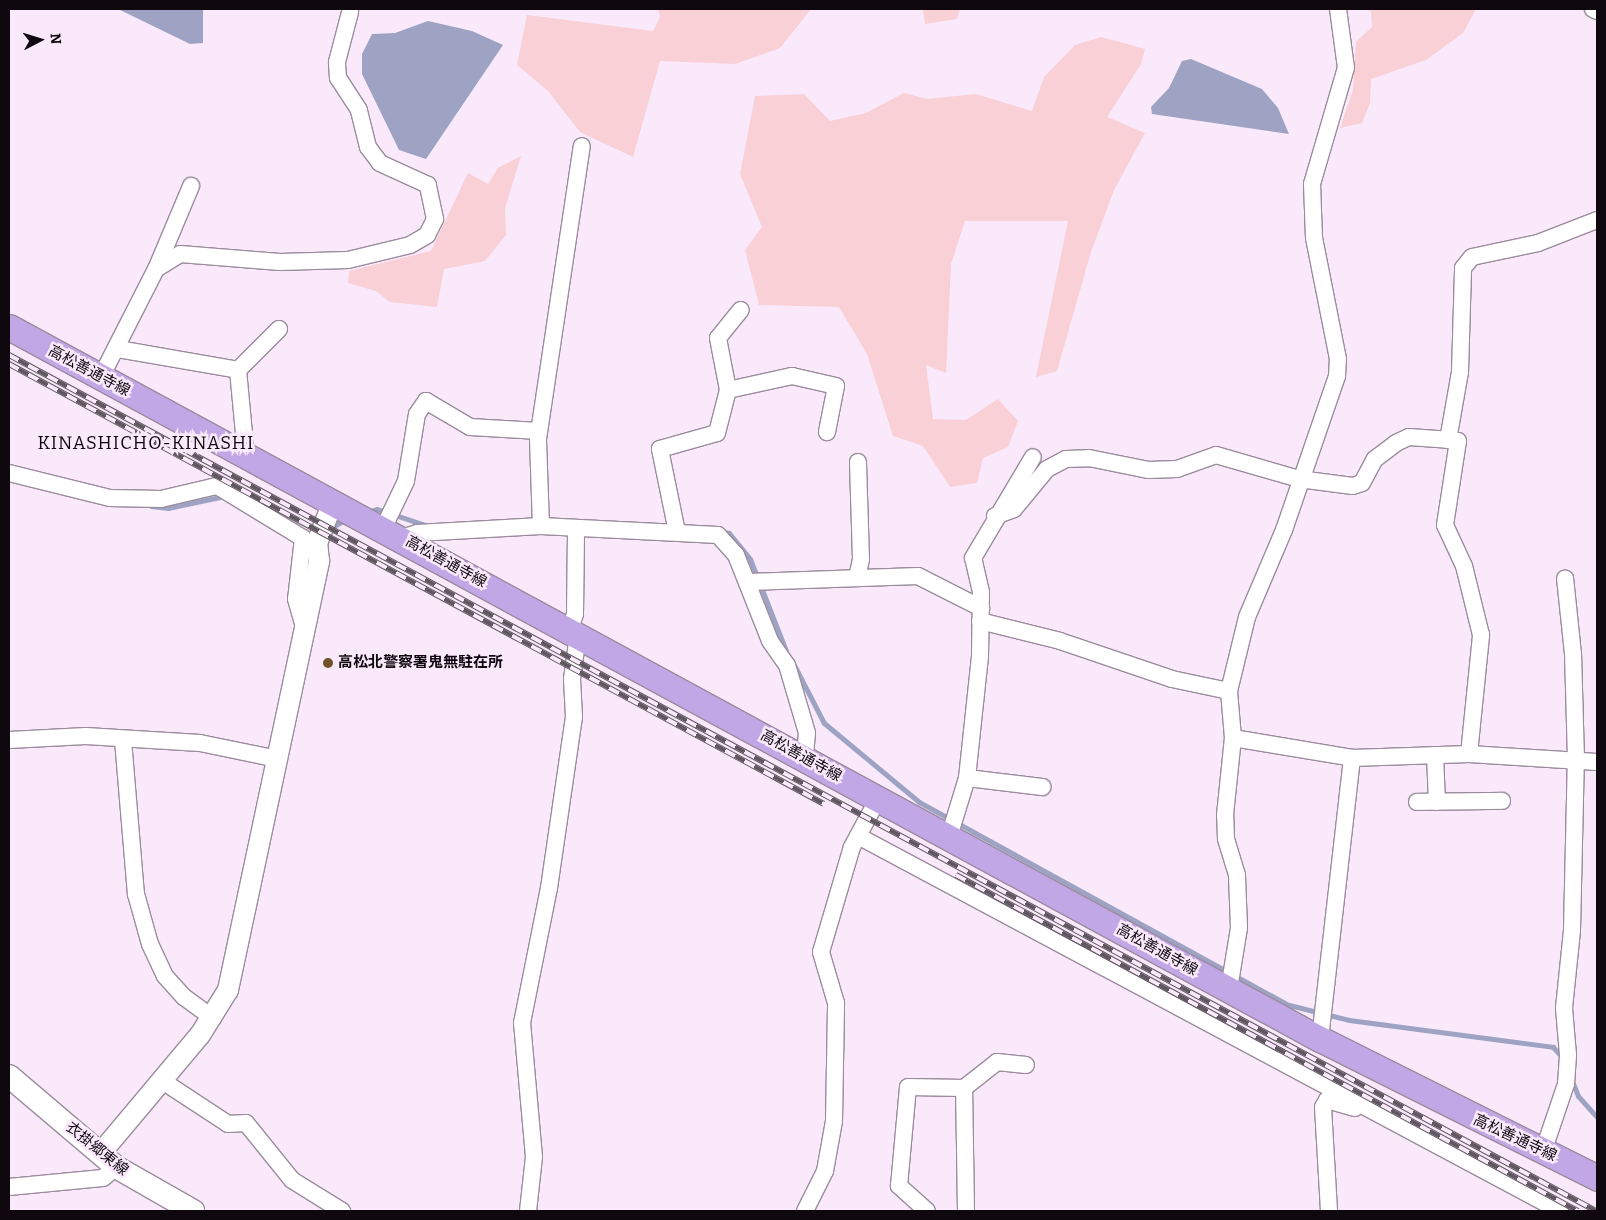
<!DOCTYPE html>
<meta charset="utf-8">
<style>
body{margin:0}
#map{position:relative;width:1606px;height:1220px;overflow:hidden;background:#fae9fb;font-family:Bitter,"Noto Sans JP",serif}
div>[style]{position:absolute}
.green>*{inset:0;background:#f8d0d6}
.water>*{inset:0;background:#9ea3c3}
.stream>*{height:5px;margin:-2.5px;padding:0 2.5px;transform-origin:2.5px;border-radius:2.5px;background:#9ea3c3}
.roads{filter:drop-shadow(1px 0 #9b8c9d) drop-shadow(-1px 0 #9b8c9d) drop-shadow(0 1px #9b8c9d) drop-shadow(0 -1px #9b8c9d)}
.minor>*{height:16px;margin:-8px;padding:0 8px;transform-origin:8px;border-radius:8px;background:#fff}
.tertiary>*{height:20px;margin:-10px;padding:0 10px;transform-origin:10px;border-radius:10px;background:#fff}
.secondary>*{height:22px;margin:-11px;padding:0 11px;transform-origin:11px;border-radius:11px;background:#fff}
.primary>*{height:25px;margin:-12.5px;padding:0 12.5px;transform-origin:12.5px;border-radius:12.5px;background:#c2a7e7}
.rail>*{height:5.5px;margin-top:-2.75px;transform-origin:0;background:repeating-linear-gradient(90deg,#fae9fb 0 11px,#615761 0 22px);box-sizing:border-box;border-block:1px solid #615761}
.dots>*{width:14px;height:14px;translate:-50% -50%;box-sizing:border-box;border:2px solid #fae9fb;border-radius:50%}
span{translate:-50% -50%;white-space:nowrap;text-align:center;line-height:1.15;-webkit-text-stroke:5px #fae9fb;paint-order:stroke}
.street-label{font-size:15px;color:#0f090f}
.poi-label{font-size:15px;color:#0f090f;font-weight:700}
.left{translate:0 -50%;text-align:left}
.quarter-label{font-size:18px;color:#0f090f;letter-spacing:1px}
.frame{position:absolute;inset:0;border:10px solid #0f090f;pointer-events:none}
.north{position:absolute;left:15px;top:15px;width:50px;height:50px;-webkit-text-stroke:4px #fae9fb;paint-order:stroke;rotate:85deg;font-size:14px;font-weight:700;line-height:20px;text-align:center;color:#0f090f}
.north::after{content:'';display:block;margin:auto;width:18px;height:22px;background:#0f090f;clip-path:polygon(50% 0,100% 100%,50% 72%,0 100%)}
</style>
<div id="map">
<div class="green">
<div style="clip-path:polygon(658px 9px,811px 9px,780px 48px,735px 64px,660px 61px,633px 157px,580px 132px,548px 91px,517px 65px,527px 15px,653px 31px,660px 17px)"></div>
<div style="clip-path:polygon(923px 9px,960px 9px,957px 19px,925px 24px)"></div>
<div style="clip-path:polygon(1366px 9px,1476px 9px,1463px 33px,1426px 60px,1371px 79px,1370px 103px,1362px 123px,1340px 128px,1353px 90px,1356px 42px,1372px 27px,1371px 11px)"></div>
<div style="clip-path:polygon(1101px 37px,1145px 49px,1141px 64px,1107px 117px,1145px 133px,1114px 190px,1091px 252px,1057px 371px,1036px 377px,1068px 221px,965px 221px,951px 264px,946px 373px,926px 365px,933px 419px,966px 420px,998px 399px,1018px 421px,1008px 447px,983px 458px,977px 483px,950px 487px,923px 446px,893px 436px,867px 354px,839px 307px,759px 305px,745px 250px,762px 227px,740px 174px,755px 96px,804px 94px,830px 121px,866px 113px,904px 93px,927px 99px,976px 94px,1032px 111px,1044px 77px,1075px 45px)"></div>
<div style="clip-path:polygon(521px 156px,505px 208px,506px 235px,485px 261px,444px 269px,437px 307px,390px 302px,376px 291px,348px 283px,349px 271px,431px 251px,468px 173px,488px 184px,498px 168px)"></div>
</div>
<div class="water">
<div style="clip-path:polygon(118px 9px,203px 9px,203px 43px,190px 44px)"></div>
<div style="clip-path:polygon(428px 21px,472px 31px,503px 45px,426px 159px,399px 150px,362px 74px,362px 54px,372px 34px,395px 33px)"></div>
<div style="clip-path:polygon(1191px 59px,1262px 89px,1278px 108px,1289px 134px,1152px 114px,1151px 107px,1169px 88px,1182px 61px)"></div>
</div>
<div class="stream">
<div style="left:151px;top:506px;width:17px;rotate:7deg"></div>
<div style="left:168px;top:508px;width:53px;rotate:-11.9deg"></div>
<div style="left:367px;top:512px;width:10px;rotate:-17deg"></div>
<div style="left:377px;top:509px;width:51px;rotate:18.4deg"></div>
<div style="left:330px;top:528px;width:19px;rotate:-28deg"></div>
<div style="left:722px;top:532px;width:7px;rotate:8deg"></div>
<div style="left:729px;top:533px;width:33px;rotate:51deg"></div>
<div style="left:750px;top:559px;width:99px;rotate:68.6deg"></div>
<div style="left:794px;top:665px;width:65px;rotate:62.7deg"></div>
<div style="left:824px;top:723px;width:124px;rotate:39.7deg"></div>
<div style="left:919px;top:802px;width:422px;rotate:28.8deg"></div>
<div style="left:1289px;top:1005px;width:62px;rotate:14deg"></div>
<div style="left:1349px;top:1020px;width:206px;rotate:7.5deg"></div>
<div style="left:1553px;top:1047px;width:13px;rotate:48deg"></div>
<div style="left:1572px;top:1081px;width:16px;rotate:68deg"></div>
<div style="left:1578px;top:1096px;width:28px;rotate:48deg"></div>
</div>
<div class="roads">
<div class="minor">
<div style="left:1593px;top:9px;width:4px;rotate:27deg"></div>
<div style="left:157px;top:267px;width:88px;rotate:-67.2deg"></div>
<div style="left:118px;top:349px;width:122px;rotate:9.9deg"></div>
<div style="left:238px;top:370px;width:85px;rotate:84.6deg"></div>
<div style="left:238px;top:370px;width:58px;rotate:-45deg"></div>
<div style="left:101px;top:377px;width:121px;rotate:-63deg"></div>
<div style="left:156px;top:269px;width:28px;rotate:-32deg"></div>
<div style="left:180px;top:254px;width:100px;rotate:4.6deg"></div>
<div style="left:280px;top:262px;width:68px;rotate:-1.7deg"></div>
<div style="left:348px;top:260px;width:64px;rotate:-13.6deg"></div>
<div style="left:410px;top:245px;width:20px;rotate:-30deg"></div>
<div style="left:427px;top:235px;width:18px;rotate:-63deg"></div>
<div style="left:435px;top:219px;width:35px;rotate:-102deg"></div>
<div style="left:428px;top:185px;width:53px;rotate:-155.4deg"></div>
<div style="left:380px;top:163px;width:20px;rotate:-127deg"></div>
<div style="left:368px;top:147px;width:38px;rotate:-104deg"></div>
<div style="left:359px;top:110px;width:38px;rotate:-123deg"></div>
<div style="left:338px;top:78px;width:16px;rotate:-94deg"></div>
<div style="left:337px;top:62px;width:52px;rotate:-75.4deg"></div>
<div style="left:728px;top:390px;width:66px;rotate:-12.3deg"></div>
<div style="left:792px;top:376px;width:45px;rotate:12.8deg"></div>
<div style="left:836px;top:386px;width:47px;rotate:101.1deg"></div>
<div style="left:9px;top:473px;width:104px;rotate:13.9deg"></div>
<div style="left:110px;top:498px;width:51px;rotate:1.1deg"></div>
<div style="left:161px;top:499px;width:57px;rotate:-13.1deg"></div>
<div style="left:217px;top:486px;width:100px;rotate:31.2deg"></div>
<div style="left:303px;top:538px;width:61px;rotate:96.5deg"></div>
<div style="left:296px;top:599px;width:29px;rotate:74deg"></div>
<div style="left:995px;top:516px;width:20px;rotate:-20deg"></div>
<div style="left:1014px;top:509px;width:52px;rotate:-50.5deg"></div>
<div style="left:1047px;top:469px;width:21px;rotate:-28deg"></div>
<div style="left:1066px;top:459px;width:23px;rotate:-2deg"></div>
<div style="left:1089px;top:458px;width:60px;rotate:11.5deg"></div>
<div style="left:1148px;top:470px;width:29px;rotate:-2deg"></div>
<div style="left:1177px;top:469px;width:41px;rotate:-19.7deg"></div>
<div style="left:1216px;top:455px;width:86px;rotate:16.1deg"></div>
<div style="left:1299px;top:479px;width:54px;rotate:7.4deg"></div>
<div style="left:1353px;top:486px;width:9px;rotate:-18deg"></div>
<div style="left:1362px;top:483px;width:27px;rotate:-62deg"></div>
<div style="left:1375px;top:459px;width:26px;rotate:-37deg"></div>
<div style="left:1396px;top:443px;width:14px;rotate:-25deg"></div>
<div style="left:1409px;top:437px;width:39px;rotate:4deg"></div>
<div style="left:541px;top:526px;width:87px;rotate:-92deg"></div>
<div style="left:538px;top:439px;width:296px;rotate:-81.5deg"></div>
<div style="left:383px;top:529px;width:53px;rotate:-64.4deg"></div>
<div style="left:406px;top:481px;width:68px;rotate:-80.7deg"></div>
<div style="left:417px;top:414px;width:16px;rotate:-55deg"></div>
<div style="left:426px;top:401px;width:51px;rotate:30.6deg"></div>
<div style="left:470px;top:427px;width:69px;rotate:3.3deg"></div>
<div style="left:677px;top:532px;width:85px;rotate:-101.6deg"></div>
<div style="left:660px;top:449px;width:59px;rotate:-15.7deg"></div>
<div style="left:717px;top:433px;width:44px;rotate:-75.7deg"></div>
<div style="left:728px;top:390px;width:53px;rotate:-100.9deg"></div>
<div style="left:718px;top:338px;width:36px;rotate:-51deg"></div>
<div style="left:401px;top:538px;width:17px;rotate:-17deg"></div>
<div style="left:417px;top:533px;width:124px;rotate:-3.2deg"></div>
<div style="left:541px;top:526px;width:177px;rotate:2.9deg"></div>
<div style="left:718px;top:535px;width:27px;rotate:48deg"></div>
<div style="left:736px;top:555px;width:92px;rotate:68.4deg"></div>
<div style="left:770px;top:641px;width:29px;rotate:55deg"></div>
<div style="left:787px;top:665px;width:71px;rotate:73.6deg"></div>
<div style="left:807px;top:733px;width:25px;rotate:95deg"></div>
<div style="left:857px;top:578px;width:19px;rotate:-78deg"></div>
<div style="left:861px;top:559px;width:97px;rotate:-91.8deg"></div>
<div style="left:749px;top:582px;width:169px;rotate:-2deg"></div>
<div style="left:918px;top:576px;width:71px;rotate:26.9deg"></div>
<div style="left:980px;top:621px;width:82px;rotate:14deg"></div>
<div style="left:1060px;top:641px;width:118px;rotate:18.7deg"></div>
<div style="left:1172px;top:679px;width:58px;rotate:11.9deg"></div>
<div style="left:570px;top:630px;width:17px;rotate:-73deg"></div>
<div style="left:575px;top:614px;width:86px;rotate:-89.3deg"></div>
<div style="left:1233px;top:738px;width:121px;rotate:9.5deg"></div>
<div style="left:1352px;top:758px;width:117px;rotate:-2deg"></div>
<div style="left:1469px;top:754px;width:128px;rotate:3.6deg"></div>
<div style="left:9px;top:740px;width:77px;rotate:-3deg"></div>
<div style="left:86px;top:736px;width:114px;rotate:3.5deg"></div>
<div style="left:200px;top:743px;width:75px;rotate:11.6deg"></div>
<div style="left:123px;top:740px;width:155px;rotate:85.2deg"></div>
<div style="left:136px;top:894px;width:52px;rotate:74.4deg"></div>
<div style="left:150px;top:944px;width:35px;rotate:65deg"></div>
<div style="left:165px;top:976px;width:28px;rotate:48deg"></div>
<div style="left:184px;top:997px;width:36px;rotate:36deg"></div>
<div style="left:1469px;top:754px;width:120px;rotate:-84.2deg"></div>
<div style="left:1481px;top:635px;width:71px;rotate:-103.8deg"></div>
<div style="left:1464px;top:566px;width:45px;rotate:-114.9deg"></div>
<div style="left:1445px;top:525px;width:85px;rotate:-81.2deg"></div>
<div style="left:1458px;top:441px;width:10px;rotate:-174deg"></div>
<div style="left:1448px;top:440px;width:69px;rotate:-80deg"></div>
<div style="left:1460px;top:372px;width:104px;rotate:-88.3deg"></div>
<div style="left:1463px;top:268px;width:14px;rotate:-51deg"></div>
<div style="left:1472px;top:257px;width:67px;rotate:-12deg"></div>
<div style="left:1538px;top:243px;width:63px;rotate:-21.3deg"></div>
<div style="left:1435px;top:755px;width:47px;rotate:87.6deg"></div>
<div style="left:967px;top:778px;width:76px;rotate:6.8deg"></div>
<div style="left:1417px;top:802px;width:85px;rotate:-0.7deg"></div>
<div style="left:858px;top:836px;width:796px;rotate:28.11deg"></div>
<div style="left:949px;top:837px;width:62px;rotate:-73deg"></div>
<div style="left:967px;top:778px;width:123px;rotate:-83.9deg"></div>
<div style="left:980px;top:656px;width:64px;rotate:-89.1deg"></div>
<div style="left:981px;top:592px;width:35px;rotate:-103deg"></div>
<div style="left:973px;top:558px;width:117px;rotate:-59.3deg"></div>
<div style="left:1229px;top:989px;width:62px;rotate:-80.7deg"></div>
<div style="left:1239px;top:928px;width:53px;rotate:-92.2deg"></div>
<div style="left:1237px;top:875px;width:38px;rotate:-107deg"></div>
<div style="left:1226px;top:839px;width:24px;rotate:-92deg"></div>
<div style="left:1225px;top:815px;width:77px;rotate:-84.1deg"></div>
<div style="left:1233px;top:738px;width:47px;rotate:-94.9deg"></div>
<div style="left:1229px;top:691px;width:76px;rotate:-76.3deg"></div>
<div style="left:1247px;top:617px;width:95px;rotate:-67deg"></div>
<div style="left:1284px;top:530px;width:163px;rotate:-71deg"></div>
<div style="left:1337px;top:376px;width:17px;rotate:-87deg"></div>
<div style="left:1338px;top:359px;width:123px;rotate:-101.2deg"></div>
<div style="left:1314px;top:238px;width:54px;rotate:-92.1deg"></div>
<div style="left:1312px;top:184px;width:121px;rotate:-73.7deg"></div>
<div style="left:1346px;top:68px;width:60px;rotate:-97.7deg"></div>
<div style="left:1320px;top:1039px;width:283px;rotate:-83.5deg"></div>
<div style="left:161px;top:1080px;width:80px;rotate:33.3deg"></div>
<div style="left:228px;top:1124px;width:18px;rotate:-3deg"></div>
<div style="left:246px;top:1123px;width:73px;rotate:51.1deg"></div>
<div style="left:292px;top:1180px;width:59px;rotate:31.8deg"></div>
<div style="left:1543px;top:1152px;width:72px;rotate:-71.3deg"></div>
<div style="left:1566px;top:1084px;width:29px;rotate:-86deg"></div>
<div style="left:1568px;top:1055px;width:47px;rotate:-94.9deg"></div>
<div style="left:1564px;top:1008px;width:78px;rotate:-84.1deg"></div>
<div style="left:1572px;top:930px;width:170px;rotate:-88.7deg"></div>
<div style="left:1576px;top:760px;width:106px;rotate:-91.6deg"></div>
<div style="left:1573px;top:654px;width:76px;rotate:-96deg"></div>
<div style="left:9px;top:1187px;width:94px;rotate:-5.5deg"></div>
<div style="left:103px;top:1178px;width:17px;rotate:-40deg"></div>
<div style="left:528px;top:1211px;width:54px;rotate:-83.7deg"></div>
<div style="left:534px;top:1157px;width:135px;rotate:-95.1deg"></div>
<div style="left:522px;top:1023px;width:138px;rotate:-78.7deg"></div>
<div style="left:549px;top:888px;width:173px;rotate:-81.7deg"></div>
<div style="left:574px;top:717px;width:38px;rotate:-93deg"></div>
<div style="left:572px;top:679px;width:44px;rotate:-82.2deg"></div>
<div style="left:805px;top:1211px;width:45px;rotate:-63.4deg"></div>
<div style="left:825px;top:1171px;width:51px;rotate:-79.8deg"></div>
<div style="left:834px;top:1121px;width:118px;rotate:-89deg"></div>
<div style="left:836px;top:1003px;width:53px;rotate:-106.4deg"></div>
<div style="left:821px;top:952px;width:109px;rotate:-73.6deg"></div>
<div style="left:852px;top:847px;width:55px;rotate:-61.6deg"></div>
<div style="left:927px;top:1211px;width:38px;rotate:-138deg"></div>
<div style="left:899px;top:1186px;width:99px;rotate:-84.8deg"></div>
<div style="left:908px;top:1087px;width:56px;rotate:1deg"></div>
<div style="left:966px;top:1211px;width:123px;rotate:-90.9deg"></div>
<div style="left:964px;top:1088px;width:42px;rotate:-38.2deg"></div>
<div style="left:997px;top:1062px;width:29px;rotate:6deg"></div>
<div style="left:1329px;top:1211px;width:104px;rotate:-93.3deg"></div>
<div style="left:1323px;top:1107px;width:8px;rotate:-60deg"></div>
<div style="left:1327px;top:1100px;width:29px;rotate:16deg"></div>
</div>
<div class="tertiary">
<div style="left:100px;top:1154px;width:155px;rotate:-50deg"></div>
<div style="left:200px;top:1035px;width:53px;rotate:-58.1deg"></div>
<div style="left:228px;top:990px;width:439px;rotate:-78deg"></div>
<div style="left:319px;top:561px;width:18px;rotate:-96deg"></div>
<div style="left:317px;top:543px;width:44px;rotate:-68.7deg"></div>
</div>
<div class="secondary">
<div style="left:9px;top:1076px;width:140px;rotate:40.4deg"></div>
<div style="left:116px;top:1167px;width:89px;rotate:29.7deg"></div>
</div>
<div class="primary">
<div style="left:9px;top:327px;width:1492px;rotate:28.51deg"></div>
<div style="left:1320px;top:1039px;width:310px;rotate:26.6deg"></div>
</div>
</div>
<div class="rail">
<div style="left:9px;top:355px;width:1803px;rotate:28.34deg"></div>
<div style="left:9px;top:364px;width:926px;rotate:28.36deg"></div>
<div style="left:956px;top:875px;width:707px;rotate:28.38deg"></div>
</div>
<div class="dots">
<div style="left:328px;top:663px;background:#6f5226"></div>
</div>
<div class="street-label">
<span style="left:89px;top:371px;rotate:28deg">高松善通寺線</span>
<span style="left:446px;top:562px;rotate:29deg">高松善通寺線</span>
<span style="left:801px;top:756px;rotate:29deg">高松善通寺線</span>
<span style="left:1157px;top:950px;rotate:29deg">高松善通寺線</span>
<span style="left:1515px;top:1138px;rotate:25deg">高松善通寺線</span>
<span style="left:97px;top:1149px;rotate:39deg">衣掛郷東線</span>
</div>
<div class="poi-label">
<span class="left" style="left:338px;top:663px">高松北警察署鬼無駐在所</span>
</div>
<div class="quarter-label">
<span style="left:146px;top:443px">KINASHICHO-KINASHI</span>
</div>
<div class="frame"></div>
<div class="north">N</div>
</div>
